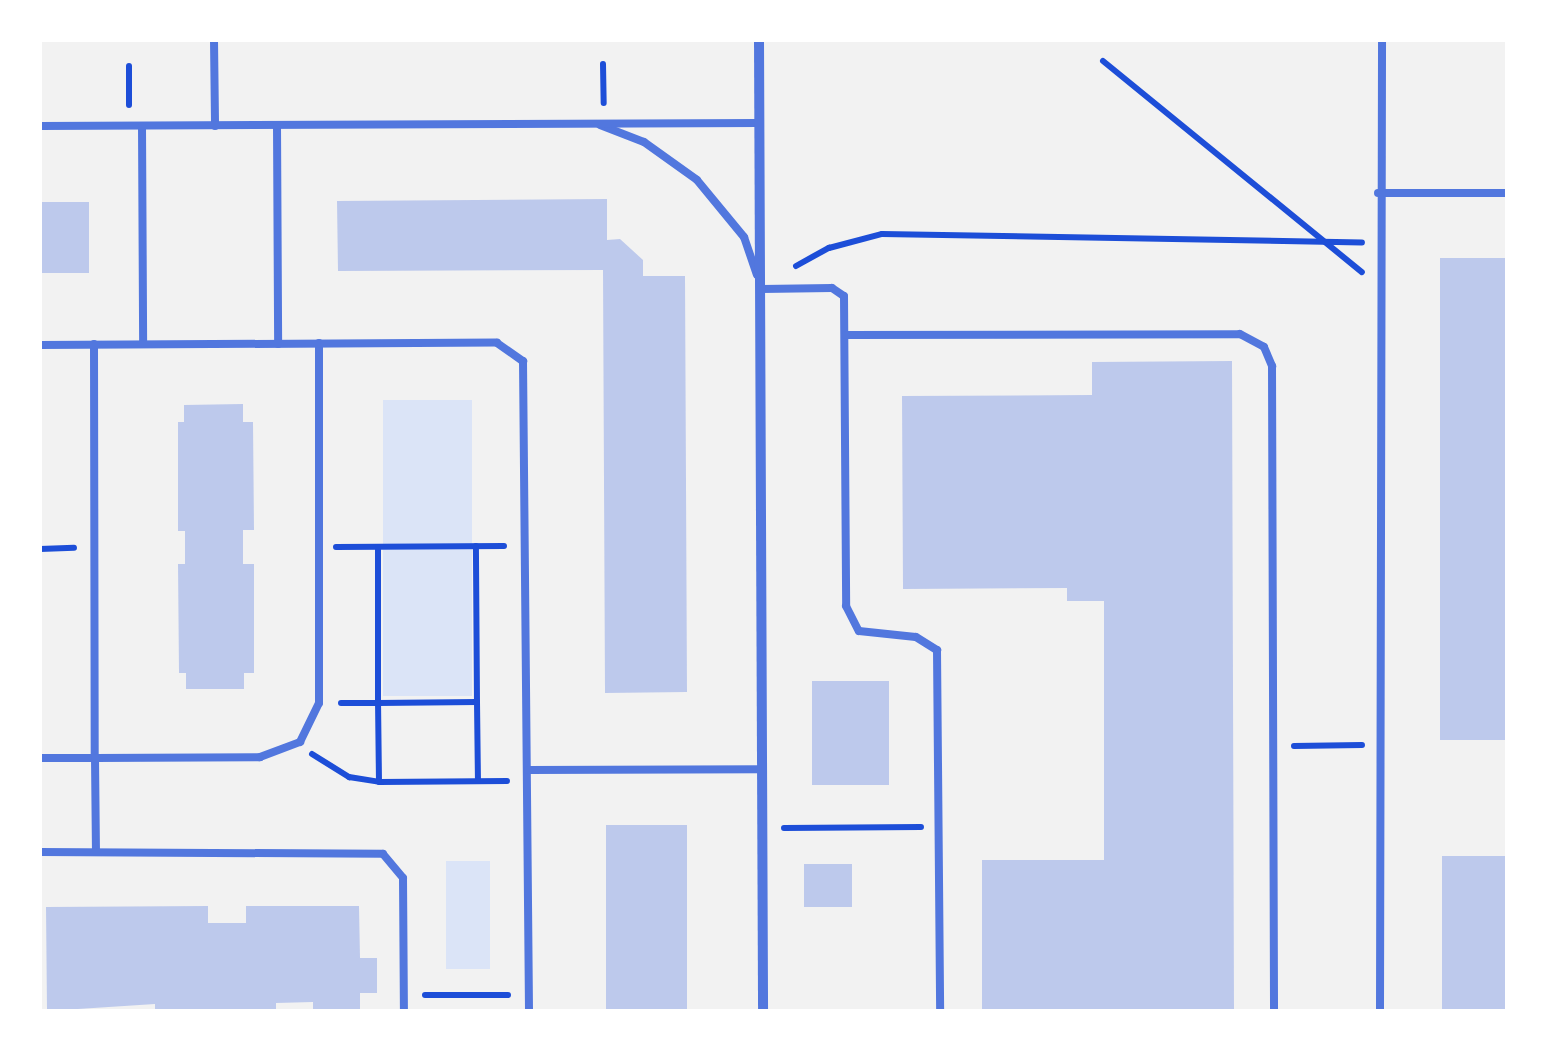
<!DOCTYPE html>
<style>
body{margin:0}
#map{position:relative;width:1547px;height:1051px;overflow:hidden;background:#f2f2f2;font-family:"Fira Sans Condensed",sans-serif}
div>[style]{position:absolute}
.green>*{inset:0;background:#dbe4f7;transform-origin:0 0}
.building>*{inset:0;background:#bdc9ec;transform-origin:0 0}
.path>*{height:6px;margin:-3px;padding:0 3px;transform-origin:3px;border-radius:3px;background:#1d4ed8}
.service>*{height:8px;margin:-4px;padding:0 4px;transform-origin:4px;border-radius:4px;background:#5277de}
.minor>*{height:10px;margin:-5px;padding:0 5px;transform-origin:5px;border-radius:5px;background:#5277de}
span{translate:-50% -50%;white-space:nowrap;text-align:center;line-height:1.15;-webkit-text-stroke:8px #fff;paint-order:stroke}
.frame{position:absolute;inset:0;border:42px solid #fff;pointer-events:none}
</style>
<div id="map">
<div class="green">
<div style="left:472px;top:400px;width:296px;height:89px;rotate:90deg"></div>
<div style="left:446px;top:861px;width:44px;height:108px"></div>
</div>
<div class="building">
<div style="clip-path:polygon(607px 199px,607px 240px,620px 239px,643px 260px,643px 276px,685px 276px,687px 692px,605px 693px,603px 270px,338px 271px,337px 201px)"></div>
<div style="left:40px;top:202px;width:49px;height:71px"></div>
<div style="left:1440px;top:258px;width:67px;height:482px"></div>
<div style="clip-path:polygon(1232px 361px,1234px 1011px,982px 1011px,982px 860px,1104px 860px,1104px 601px,1067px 601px,1067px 588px,903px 589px,902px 396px,1092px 395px,1092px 362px)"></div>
<div style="clip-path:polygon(243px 404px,243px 422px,253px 422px,254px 530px,243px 530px,243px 564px,254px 564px,254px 673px,244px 673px,244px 689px,186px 689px,186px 673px,179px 673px,178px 564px,185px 564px,185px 531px,178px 531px,178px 422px,184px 422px,184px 405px)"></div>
<div style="left:812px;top:681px;width:77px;height:104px"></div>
<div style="left:606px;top:825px;width:81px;height:186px"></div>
<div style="left:1507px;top:856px;width:155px;height:65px;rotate:90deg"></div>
<div style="left:804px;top:864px;width:48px;height:43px"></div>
<div style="clip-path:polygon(208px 906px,208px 923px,246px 923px,246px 906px,359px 906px,360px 958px,377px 958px,377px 993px,360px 993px,360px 1011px,313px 1011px,313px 1002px,276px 1003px,276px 1011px,155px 1011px,155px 1004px,47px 1011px,46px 907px)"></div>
</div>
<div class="path">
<div style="left:1103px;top:61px;width:334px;rotate:39.2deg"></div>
<div style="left:603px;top:64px;width:39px;rotate:89deg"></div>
<div style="left:129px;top:66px;width:39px;rotate:90deg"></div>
<div style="left:796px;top:266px;width:38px;rotate:-29deg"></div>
<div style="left:829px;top:248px;width:55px;rotate:-14.8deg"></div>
<div style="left:882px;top:234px;width:480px;rotate:1deg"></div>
<div style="left:336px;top:547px;width:168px;rotate:-0.3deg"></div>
<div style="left:40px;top:549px;width:34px;rotate:-2deg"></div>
<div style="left:477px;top:702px;width:79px;rotate:89.3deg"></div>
<div style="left:341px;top:703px;width:37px"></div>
<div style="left:378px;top:703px;width:156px;rotate:-90deg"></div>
<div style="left:1294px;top:746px;width:68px;rotate:-0.8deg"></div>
<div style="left:312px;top:754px;width:44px;rotate:31.9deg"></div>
<div style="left:349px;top:777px;width:31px;rotate:9deg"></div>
<div style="left:380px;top:782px;width:127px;rotate:-0.5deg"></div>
<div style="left:379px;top:782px;width:79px;rotate:-90.7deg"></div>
<div style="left:378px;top:703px;width:99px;rotate:-0.6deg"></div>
<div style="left:477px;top:702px;width:156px;rotate:-90.4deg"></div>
<div style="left:784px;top:828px;width:137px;rotate:-0.4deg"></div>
<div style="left:425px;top:995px;width:83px"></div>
</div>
<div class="service">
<div style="left:214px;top:40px;width:86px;rotate:89.3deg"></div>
<div style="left:277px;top:125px;width:219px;rotate:89.7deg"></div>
<div style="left:600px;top:125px;width:47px;rotate:21.1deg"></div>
<div style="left:644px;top:142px;width:65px;rotate:35.6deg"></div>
<div style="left:697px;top:180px;width:74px;rotate:50.5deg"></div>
<div style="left:744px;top:237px;width:40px;rotate:71.1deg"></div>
<div style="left:40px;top:126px;width:719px;rotate:-0.24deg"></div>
<div style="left:142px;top:126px;width:218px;rotate:89.7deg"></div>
<div style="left:1378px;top:193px;width:129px"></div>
<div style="left:760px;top:289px;width:72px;rotate:-0.8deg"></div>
<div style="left:832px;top:288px;width:14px;rotate:34deg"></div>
<div style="left:844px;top:296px;width:310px;rotate:89.6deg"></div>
<div style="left:846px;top:606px;width:28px;rotate:63deg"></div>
<div style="left:859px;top:631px;width:57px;rotate:6deg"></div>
<div style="left:916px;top:637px;width:25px;rotate:32deg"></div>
<div style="left:937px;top:650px;width:361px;rotate:89.5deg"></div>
<div style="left:846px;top:335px;width:394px;rotate:-0.1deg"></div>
<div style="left:1240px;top:334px;width:27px;rotate:28deg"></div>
<div style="left:1264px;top:347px;width:21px;rotate:67deg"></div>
<div style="left:1272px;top:366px;width:645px;rotate:89.82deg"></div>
<div style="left:94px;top:344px;width:414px;rotate:89.9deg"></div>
<div style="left:95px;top:758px;width:165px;rotate:-0.3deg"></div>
<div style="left:260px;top:757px;width:43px;rotate:-20.6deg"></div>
<div style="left:300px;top:742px;width:43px;rotate:-64deg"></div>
<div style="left:319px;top:703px;width:360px;rotate:-90deg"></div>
<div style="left:40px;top:345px;width:457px;rotate:-0.3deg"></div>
<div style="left:497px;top:343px;width:32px;rotate:35deg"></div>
<div style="left:523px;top:361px;width:650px;rotate:89.47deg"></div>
<div style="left:40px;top:758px;width:55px"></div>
<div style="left:95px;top:758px;width:93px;rotate:89.4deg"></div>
<div style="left:528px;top:770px;width:234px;rotate:-0.2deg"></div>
<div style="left:40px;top:852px;width:343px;rotate:0.3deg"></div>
<div style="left:383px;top:854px;width:31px;rotate:50deg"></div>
<div style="left:403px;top:878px;width:133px;rotate:89.6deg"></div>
<div style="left:1380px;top:1011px;width:971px;rotate:-89.88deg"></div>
</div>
<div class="minor">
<div style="left:759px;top:40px;width:971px;rotate:89.76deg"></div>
</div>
<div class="frame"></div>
</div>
